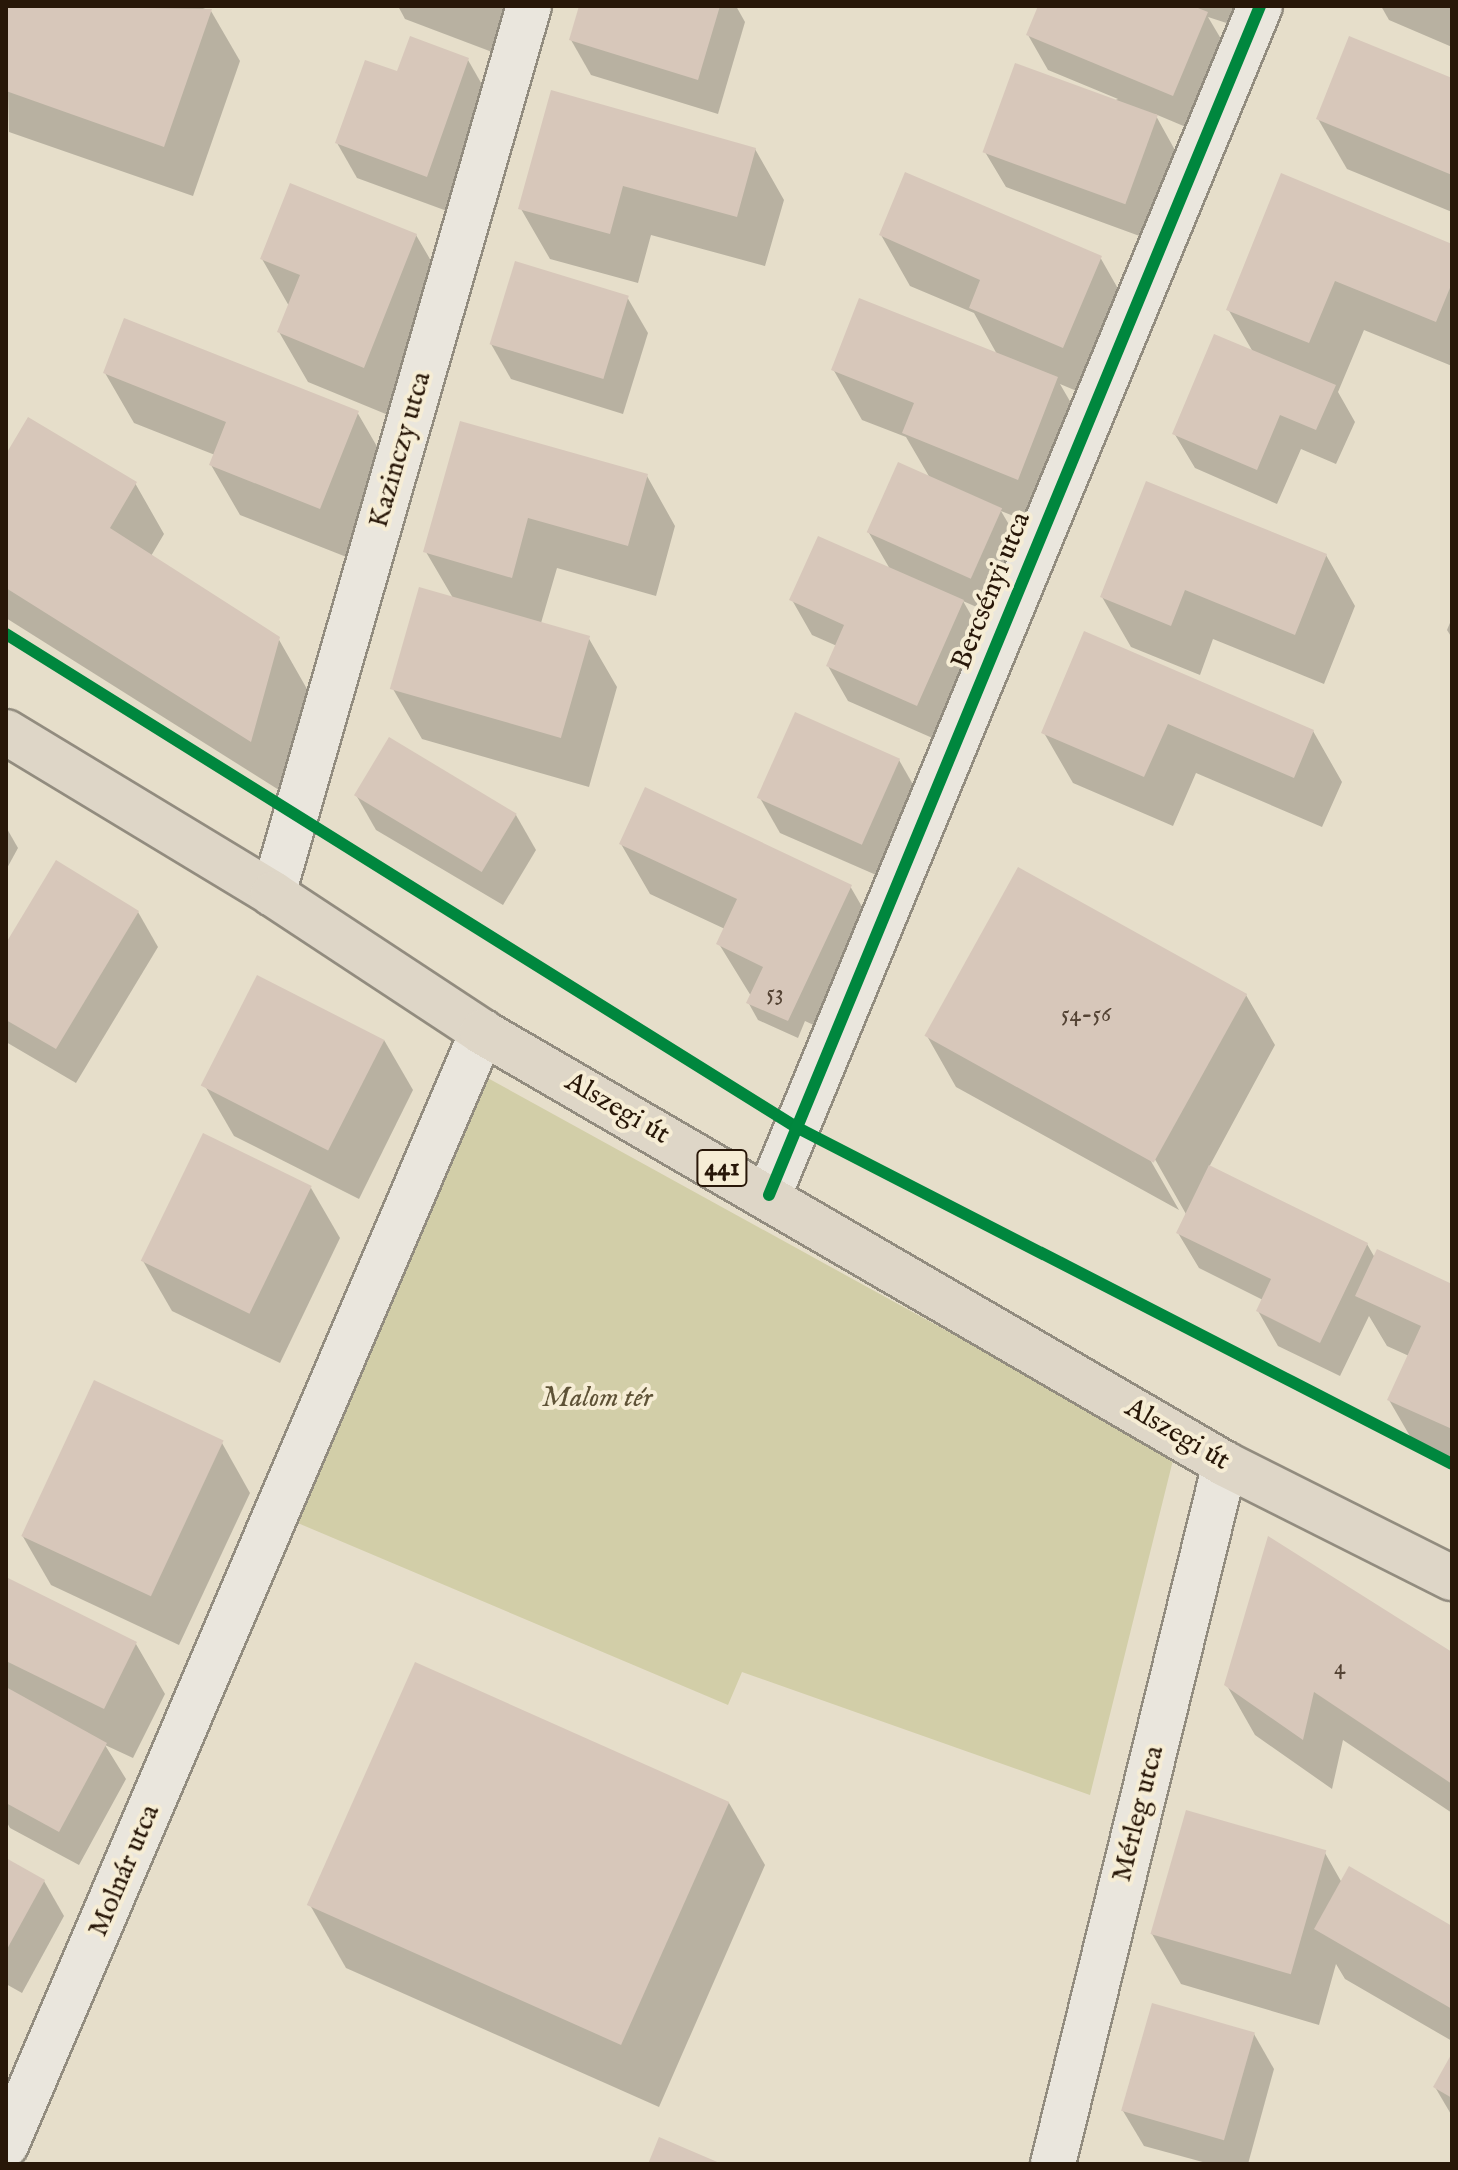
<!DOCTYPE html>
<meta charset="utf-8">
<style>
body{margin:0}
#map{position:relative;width:1458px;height:2170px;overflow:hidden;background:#e6deca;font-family:"IM FELL English",serif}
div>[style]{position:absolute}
.green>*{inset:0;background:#d2cea8}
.shadow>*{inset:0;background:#0003}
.building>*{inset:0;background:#d7c7ba;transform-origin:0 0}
.roads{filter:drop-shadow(2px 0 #928c7f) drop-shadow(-2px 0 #928c7f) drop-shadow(0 2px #928c7f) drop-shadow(0 -2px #928c7f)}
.minor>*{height:44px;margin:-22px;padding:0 22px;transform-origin:22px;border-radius:22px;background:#eae6dd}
.major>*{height:44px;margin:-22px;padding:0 22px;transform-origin:22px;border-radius:22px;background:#ded6c7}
.cycleway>*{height:12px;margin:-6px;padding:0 6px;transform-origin:6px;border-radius:6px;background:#00873e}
span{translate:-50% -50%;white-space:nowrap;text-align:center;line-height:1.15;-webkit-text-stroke:8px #f6edd5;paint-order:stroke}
.number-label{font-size:24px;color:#544334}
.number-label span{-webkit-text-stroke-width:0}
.shield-label span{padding:2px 6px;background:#f6edd5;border:2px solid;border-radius:6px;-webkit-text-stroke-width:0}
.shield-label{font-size:26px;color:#281708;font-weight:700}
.street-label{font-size:28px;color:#281708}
.park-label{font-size:28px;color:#5e5236;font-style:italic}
.frame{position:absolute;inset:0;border:8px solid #281708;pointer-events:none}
</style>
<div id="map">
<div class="green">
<div style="clip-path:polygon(484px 1076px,1174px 1456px,1090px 1795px,742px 1672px,728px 1705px,293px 1521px)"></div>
</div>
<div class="shadow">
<div style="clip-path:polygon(6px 6px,197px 6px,211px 11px,240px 61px,193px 196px,9px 132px)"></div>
<div style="clip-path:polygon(398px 6px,519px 6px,500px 55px,405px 19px)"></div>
<div style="clip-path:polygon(581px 6px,736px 6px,745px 22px,718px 114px,591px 75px,571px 40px)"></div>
<div style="clip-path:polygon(1040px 6px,1252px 6px,1245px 29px,1208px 17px,1227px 49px,1193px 130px,1155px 114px,1176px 152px,1145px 238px,1006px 187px,985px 152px,1118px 99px,1048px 70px,1028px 35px)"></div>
<div style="clip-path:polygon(1381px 6px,1452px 6px,1452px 47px,1389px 20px)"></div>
<div style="clip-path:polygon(468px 60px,488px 95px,447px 211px,357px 178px,337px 143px,398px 73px)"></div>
<div style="clip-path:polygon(1452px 80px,1452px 212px,1347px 169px,1318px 119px)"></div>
<div style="clip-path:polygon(755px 149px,784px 200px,765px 266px,651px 235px,638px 283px,550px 259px,521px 209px)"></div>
<div style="clip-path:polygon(416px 235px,445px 285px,393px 417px,308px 382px,279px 332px,289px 306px,262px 259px)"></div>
<div style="clip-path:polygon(881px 235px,1100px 257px,1129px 308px,1091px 397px,1060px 384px,1086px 429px,1047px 529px,1001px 511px,1021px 545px,990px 613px,963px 601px,983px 636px,937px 740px,848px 701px,828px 666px,837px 646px,812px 635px,792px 600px,890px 569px,869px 533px,930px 478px,906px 437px,862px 420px,833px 369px,998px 356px,974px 313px,910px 286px)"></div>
<div style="clip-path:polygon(1452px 246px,1452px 366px,1364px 330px,1338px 392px,1355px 422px,1336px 464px,1301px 449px,1277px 504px,1195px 468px,1174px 433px,1253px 352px,1228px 309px)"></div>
<div style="clip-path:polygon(627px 297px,648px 333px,623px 414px,511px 379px,491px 344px)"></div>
<div style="clip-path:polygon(105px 373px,357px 412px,386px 462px,349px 558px,240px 515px,211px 465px,215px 455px,134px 423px)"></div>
<div style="clip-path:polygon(6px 458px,135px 483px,164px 534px,151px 556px,278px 638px,307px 689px,279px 790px,6px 618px)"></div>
<div style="clip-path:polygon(647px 476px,675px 526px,656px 596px,557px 568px,541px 623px,588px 637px,617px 687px,589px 787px,422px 739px,393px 689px,453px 598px,426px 552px)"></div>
<div style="clip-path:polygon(1326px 555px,1355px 606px,1324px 684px,1213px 639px,1200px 675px,1131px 647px,1102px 597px)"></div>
<div style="clip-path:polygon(1452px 618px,1452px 638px,1447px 630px)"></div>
<div style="clip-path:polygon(1086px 634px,1313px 731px,1342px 782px,1322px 827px,1196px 773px,1173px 826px,1073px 783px,1044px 733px)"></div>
<div style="clip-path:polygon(899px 760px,919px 795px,883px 878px,780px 833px,760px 798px)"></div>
<div style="clip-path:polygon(356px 795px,516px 815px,536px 850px,503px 905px,376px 830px)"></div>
<div style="clip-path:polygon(6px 827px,18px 848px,6px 870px)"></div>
<div style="clip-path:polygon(621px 844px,850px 886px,879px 936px,833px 1034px,805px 1021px,798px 1038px,758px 1020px,748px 1002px,751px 996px,719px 944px,725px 929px,650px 894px)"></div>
<div style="clip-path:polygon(138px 912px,158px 947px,76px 1083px,6px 1042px,6px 947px)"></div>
<div style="clip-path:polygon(1246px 995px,1275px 1045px,1209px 1167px,1367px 1244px,1375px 1258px,1452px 1286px,1452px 1465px,1418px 1450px,1389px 1400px,1409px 1356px,1387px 1346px,1369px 1316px,1340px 1376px,1278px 1346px,1258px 1311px,1263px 1300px,1199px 1268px,1178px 1233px,1186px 1214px,1152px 1154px,1148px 1156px,1179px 1210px,956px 1087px,927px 1036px)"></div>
<div style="clip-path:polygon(384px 1040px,413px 1090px,359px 1199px,234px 1136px,205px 1086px)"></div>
<div style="clip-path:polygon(311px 1188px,340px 1238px,280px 1363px,172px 1311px,143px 1261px)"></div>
<div style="clip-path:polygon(222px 1443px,250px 1493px,179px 1645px,51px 1585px,22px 1535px)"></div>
<div style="clip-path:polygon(6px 1579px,136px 1644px,165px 1694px,133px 1758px,105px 1745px,126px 1779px,79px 1865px,10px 1828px,6px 1821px)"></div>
<div style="clip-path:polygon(1452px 1654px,1452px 1813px,1343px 1740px,1332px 1789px,1255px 1735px,1226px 1684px)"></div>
<div style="clip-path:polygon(729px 1803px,765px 1865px,659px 2107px,346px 1968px,310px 1905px)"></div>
<div style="clip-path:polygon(1325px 1853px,1342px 1883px,1452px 1928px,1452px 2041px,1345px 1979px,1336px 1964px,1319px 2025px,1181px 1984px,1152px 1934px)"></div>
<div style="clip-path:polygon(6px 1860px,44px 1881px,64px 1916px,22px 1993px,6px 1984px)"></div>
<div style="clip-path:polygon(1254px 2034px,1274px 2069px,1248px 2164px,1210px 2164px,1144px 2146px,1123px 2111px)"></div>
<div style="clip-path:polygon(1452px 2057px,1452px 2116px,1435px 2087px)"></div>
</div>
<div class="building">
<div style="clip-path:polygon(6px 6px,212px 9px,164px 147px,6px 91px)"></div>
<div style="clip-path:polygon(579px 6px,720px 6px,698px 80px,569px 40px)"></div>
<div style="clip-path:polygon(1038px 6px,1193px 6px,1208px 12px,1173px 96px,1026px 35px)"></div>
<div style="clip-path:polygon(410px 36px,469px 58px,427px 177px,335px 143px,365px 60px,397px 71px)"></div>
<div style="clip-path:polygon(1349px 36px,1452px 78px,1452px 175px,1316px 119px)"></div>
<div style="left:1015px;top:63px;width:152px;height:95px;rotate:20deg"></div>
<div style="clip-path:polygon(551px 90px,756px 148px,737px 217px,623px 186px,610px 234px,518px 209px)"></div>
<div style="clip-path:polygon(905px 172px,1102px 256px,1063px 348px,969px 308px,980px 280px,879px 235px)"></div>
<div style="clip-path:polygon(1281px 173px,1452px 244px,1452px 283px,1436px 322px,1335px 281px,1309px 343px,1226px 310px)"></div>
<div style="clip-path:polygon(290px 183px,417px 234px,364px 368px,277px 332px,300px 275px,260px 259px)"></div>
<div style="left:515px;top:261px;width:119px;height:87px;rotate:17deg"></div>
<div style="clip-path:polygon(859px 298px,1058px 377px,1018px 480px,902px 433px,914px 403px,831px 370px)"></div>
<div style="clip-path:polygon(124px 318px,359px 411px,320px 509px,209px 465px,226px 422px,103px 373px)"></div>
<div style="clip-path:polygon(1214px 334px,1336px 385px,1316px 430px,1280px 415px,1257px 470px,1172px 434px)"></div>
<div style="clip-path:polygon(28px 417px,137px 482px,110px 528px,280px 637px,251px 742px,6px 588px,6px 454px)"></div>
<div style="clip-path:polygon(460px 421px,648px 474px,628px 546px,528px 518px,512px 578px,423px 552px)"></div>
<div style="left:898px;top:462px;width:114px;height:77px;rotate:24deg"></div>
<div style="clip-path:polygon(1146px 481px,1327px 554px,1295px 635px,1185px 590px,1171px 626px,1100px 597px)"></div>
<div style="clip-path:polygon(818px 536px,964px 600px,917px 706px,826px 666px,844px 625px,789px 600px)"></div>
<div style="left:419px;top:587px;width:178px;height:106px;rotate:16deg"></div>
<div style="clip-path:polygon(1084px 631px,1314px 730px,1294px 778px,1168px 724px,1144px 777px,1041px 733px)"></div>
<div style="left:795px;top:712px;width:115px;height:94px;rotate:24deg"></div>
<div style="left:389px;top:737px;width:149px;height:68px;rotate:31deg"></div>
<div style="clip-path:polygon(645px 787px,852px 885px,788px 1021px,746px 1003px,763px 967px,716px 944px,737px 899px,619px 844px)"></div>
<div style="clip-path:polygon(56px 860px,139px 911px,56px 1049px,6px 1020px,6px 943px)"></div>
<div style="left:1018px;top:867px;width:262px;height:193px;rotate:29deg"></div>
<div style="left:257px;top:975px;width:143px;height:124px;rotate:27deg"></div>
<div style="left:203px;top:1133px;width:121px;height:142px;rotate:26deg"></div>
<div style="clip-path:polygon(1209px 1165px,1368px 1243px,1320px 1343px,1256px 1311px,1271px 1279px,1176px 1233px)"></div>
<div style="clip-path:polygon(1377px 1249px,1452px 1284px,1452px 1429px,1387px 1400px,1421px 1326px,1355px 1296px)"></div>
<div style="left:94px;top:1380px;width:143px;height:172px;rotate:25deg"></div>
<div style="clip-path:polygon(1268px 1536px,1452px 1652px,1452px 1784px,1314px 1692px,1303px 1740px,1224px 1685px)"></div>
<div style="clip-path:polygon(6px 1577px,137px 1642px,104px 1709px,6px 1661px)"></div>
<div style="left:415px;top:1662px;width:344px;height:266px;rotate:24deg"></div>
<div style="clip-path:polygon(6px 1687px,107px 1743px,59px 1832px,6px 1803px)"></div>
<div style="left:1186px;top:1810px;width:146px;height:129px;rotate:16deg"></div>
<div style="clip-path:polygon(6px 1858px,45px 1880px,6px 1951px)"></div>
<div style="clip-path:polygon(1349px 1866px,1452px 1926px,1452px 2009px,1314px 1929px)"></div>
<div style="left:1152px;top:2003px;width:107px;height:112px;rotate:16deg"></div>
<div style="clip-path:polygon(1452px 2053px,1452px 2098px,1433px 2087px)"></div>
<div style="clip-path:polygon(659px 2137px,722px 2164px,648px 2164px)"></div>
</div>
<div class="roads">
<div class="minor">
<div style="left:273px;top:894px;width:924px;rotate:-73.92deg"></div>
<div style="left:769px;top:1195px;width:1286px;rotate:-67.56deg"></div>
<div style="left:6px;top:2145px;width:1211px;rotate:-66.84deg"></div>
<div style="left:1053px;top:2164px;width:721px;rotate:-76.2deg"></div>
</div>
<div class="major">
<div style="left:6px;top:732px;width:312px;rotate:31.2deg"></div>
<div style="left:273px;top:894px;width:250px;rotate:33.4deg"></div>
<div style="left:482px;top:1032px;width:859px;rotate:30.17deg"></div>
<div style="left:1225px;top:1464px;width:254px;rotate:26.7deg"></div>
</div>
</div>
<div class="cycleway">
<div style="left:6px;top:634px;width:931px;rotate:31.97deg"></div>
<div style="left:796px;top:1127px;width:737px;rotate:27.19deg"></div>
<div style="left:769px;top:1195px;width:1286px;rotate:-67.56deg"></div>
</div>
<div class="number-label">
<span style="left:775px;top:994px">53</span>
<span style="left:1086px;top:1015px">54-56</span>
<span style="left:1340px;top:1668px">4</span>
</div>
<div class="shield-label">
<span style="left:722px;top:1168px">441</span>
</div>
<div class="street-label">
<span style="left:401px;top:450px;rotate:-74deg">Kazinczy utca</span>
<span style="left:992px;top:591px;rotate:-68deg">Bercsényi utca</span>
<span style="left:617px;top:1109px;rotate:30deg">Alszegi út</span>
<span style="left:1177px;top:1435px;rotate:30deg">Alszegi út</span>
<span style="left:1139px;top:1814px;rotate:-76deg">Mérleg utca</span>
<span style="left:125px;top:1871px;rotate:-67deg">Molnár utca</span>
</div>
<div class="park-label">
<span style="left:597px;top:1399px">Malom tér</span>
</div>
<div class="frame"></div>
</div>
